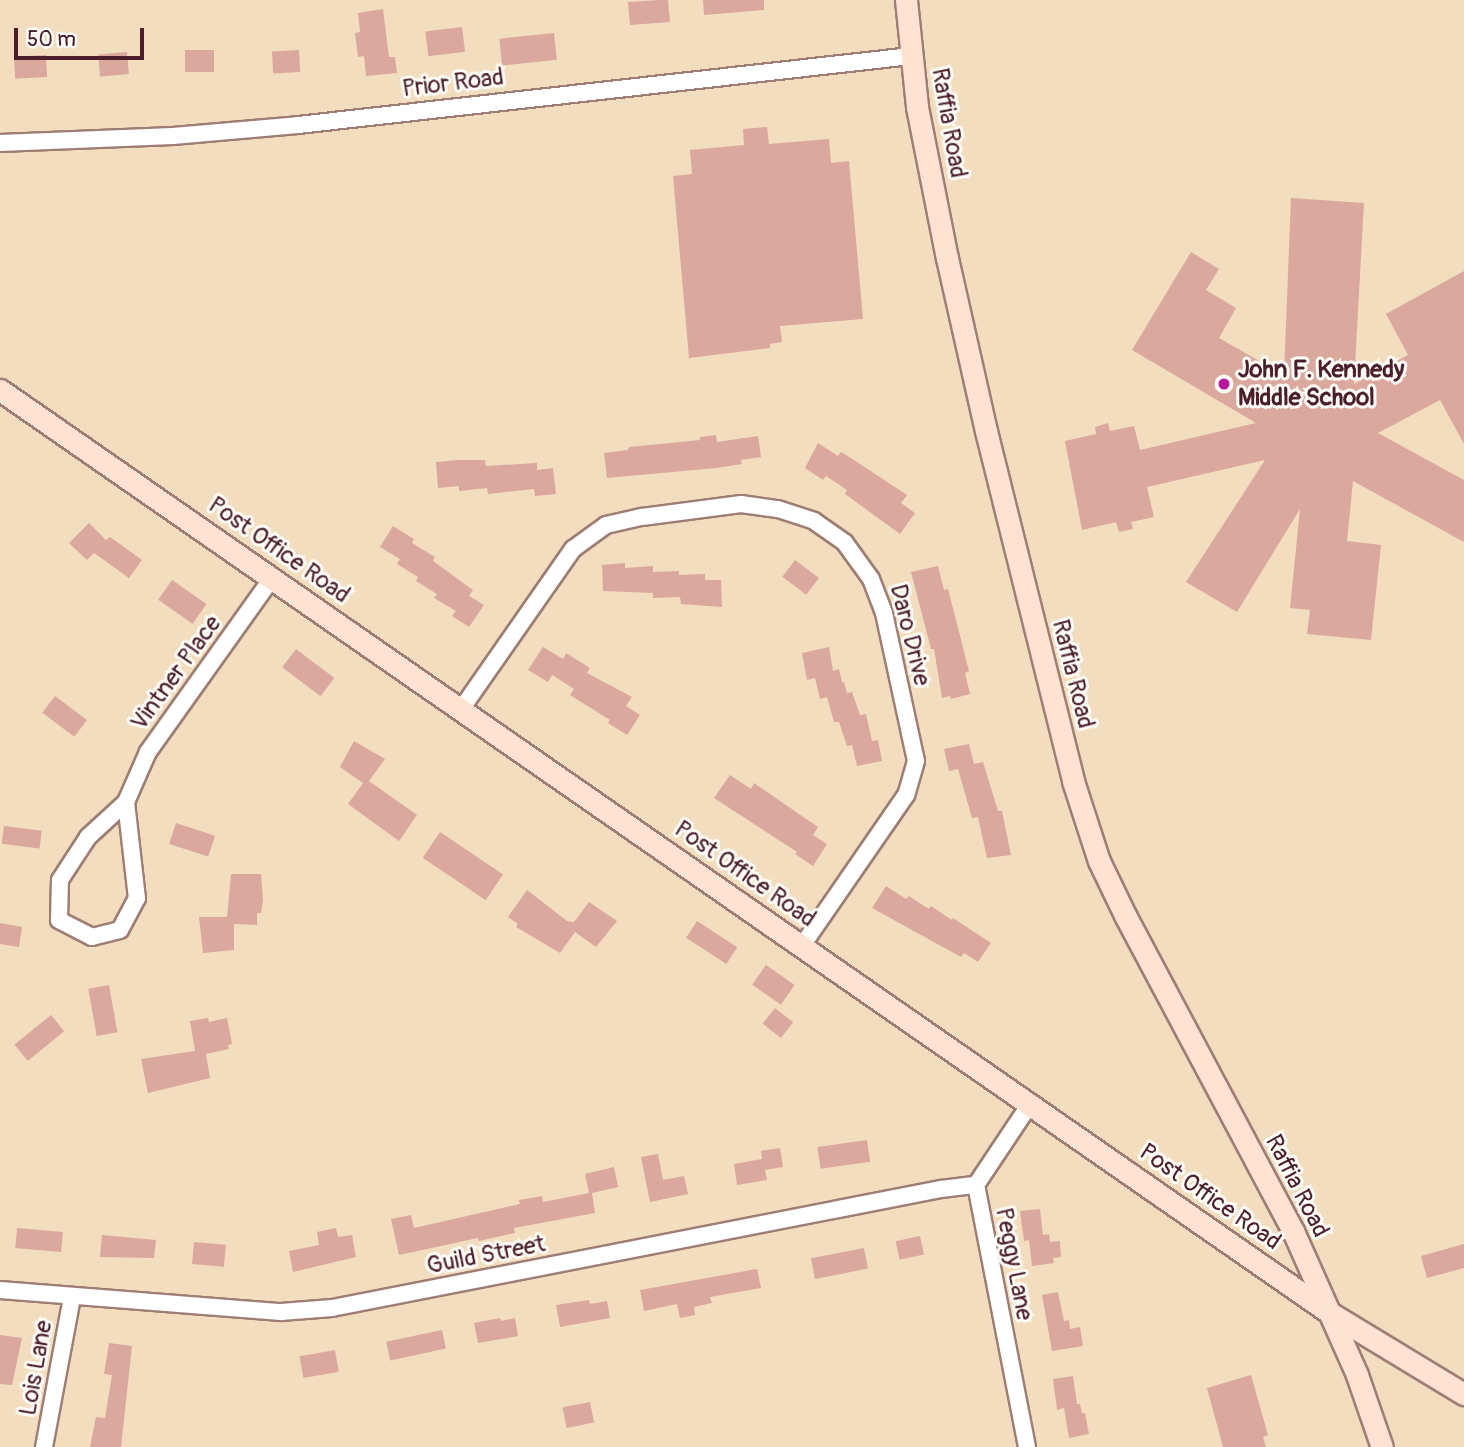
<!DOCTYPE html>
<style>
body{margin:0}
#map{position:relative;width:1464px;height:1447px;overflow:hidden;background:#f2ddbe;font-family:Pangolin,sans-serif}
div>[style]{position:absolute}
.building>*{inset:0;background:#dba89e;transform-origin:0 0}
.roads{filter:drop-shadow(2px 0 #9e7e74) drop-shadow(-2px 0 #9e7e74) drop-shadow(0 2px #9e7e74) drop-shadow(0 -2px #9e7e74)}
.street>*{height:16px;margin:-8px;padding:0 8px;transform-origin:8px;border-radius:8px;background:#fff}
.secondary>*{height:21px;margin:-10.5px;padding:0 10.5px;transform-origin:10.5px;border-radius:10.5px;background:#fee3d2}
.dots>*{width:19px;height:19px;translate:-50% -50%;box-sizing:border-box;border:4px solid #fdfcf7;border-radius:50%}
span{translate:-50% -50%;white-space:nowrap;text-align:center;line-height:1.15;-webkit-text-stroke:6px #fdfcf7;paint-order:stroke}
.street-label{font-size:24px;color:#4a1f2b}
.poi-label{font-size:24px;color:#4a1f2b;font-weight:700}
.left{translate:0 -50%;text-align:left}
.scale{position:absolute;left:14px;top:28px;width:130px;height:32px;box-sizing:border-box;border:4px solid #4a1f2b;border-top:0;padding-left:9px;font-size:21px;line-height:24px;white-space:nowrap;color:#4a1f2b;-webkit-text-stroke:5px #fdfcf7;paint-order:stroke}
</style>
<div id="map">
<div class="building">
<div style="clip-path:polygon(660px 0,668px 0,670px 22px,630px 25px,628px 2px)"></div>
<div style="clip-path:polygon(703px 0,764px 0,764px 10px,704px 15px)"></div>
<div style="clip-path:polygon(383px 9px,389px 57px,395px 57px,397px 73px,366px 76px,364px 56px,358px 57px,355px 33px,360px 32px,358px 13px)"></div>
<div style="left:462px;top:27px;width:25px;height:37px;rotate:83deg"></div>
<div style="left:554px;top:33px;width:27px;height:55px;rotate:84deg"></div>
<div style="left:185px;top:50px;width:29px;height:22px"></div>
<div style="left:299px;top:50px;width:22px;height:27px;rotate:87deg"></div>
<div style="left:127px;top:52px;width:22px;height:29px;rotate:85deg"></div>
<div style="left:46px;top:55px;width:22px;height:32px;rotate:87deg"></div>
<div style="clip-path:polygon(767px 127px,769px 144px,829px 139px,831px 163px,849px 161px,863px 319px,780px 326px,782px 342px,770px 344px,770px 348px,689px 358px,673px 176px,692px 174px,690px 150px,744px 145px,743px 129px)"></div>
<div style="clip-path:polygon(1291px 198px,1364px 203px,1354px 384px,1408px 355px,1386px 314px,1464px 271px,1464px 444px,1440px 400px,1378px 433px,1464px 480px,1464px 542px,1353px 481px,1347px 541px,1381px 545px,1371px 640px,1307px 634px,1310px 610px,1290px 608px,1300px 509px,1237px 612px,1186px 582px,1265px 460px,1147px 487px,1154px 517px,1131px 522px,1133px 529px,1119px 532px,1116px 522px,1082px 530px,1065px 441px,1096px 434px,1095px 427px,1108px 423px,1110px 431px,1134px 426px,1140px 450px,1256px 423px,1132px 350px,1191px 252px,1219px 269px,1206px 290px,1236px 308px,1219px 338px,1284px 375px)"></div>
<div style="clip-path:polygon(716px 435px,717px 442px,758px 436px,761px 457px,741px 460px,742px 464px,716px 468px,607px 478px,604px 453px,628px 450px,629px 447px,700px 440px,700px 437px)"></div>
<div style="clip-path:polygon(818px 443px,838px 456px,841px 452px,854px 460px,907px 495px,901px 503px,915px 513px,900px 534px,845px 494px,847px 490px,826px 476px,823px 480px,805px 468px)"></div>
<div style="clip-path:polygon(458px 460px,485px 460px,486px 466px,537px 463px,537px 470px,553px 468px,556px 494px,535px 496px,534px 489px,488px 494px,487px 488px,459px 491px,459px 486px,438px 488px,436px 462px)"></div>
<div style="clip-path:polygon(89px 523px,106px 540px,110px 537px,142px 560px,129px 578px,94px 553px,87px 560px,69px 543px)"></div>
<div style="clip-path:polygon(393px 526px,414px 539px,412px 543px,435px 557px,433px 561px,473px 590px,469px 596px,484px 605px,469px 627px,452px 616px,456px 611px,434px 598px,437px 594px,416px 581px,418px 577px,397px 564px,400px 559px,380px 547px)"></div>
<div style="left:795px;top:560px;width:30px;height:21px;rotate:37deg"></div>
<div style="clip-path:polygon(625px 563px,625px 568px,653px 566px,653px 572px,679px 571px,679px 575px,705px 574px,705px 580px,721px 580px,722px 607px,681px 604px,680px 597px,653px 598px,653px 593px,603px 591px,602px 565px)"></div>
<div style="clip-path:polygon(938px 566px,944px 590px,948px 589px,969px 671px,965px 673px,970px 694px,951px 699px,950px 696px,942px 698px,934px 649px,931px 649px,911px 572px)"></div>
<div style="left:172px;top:580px;width:42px;height:24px;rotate:35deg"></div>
<div style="clip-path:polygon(543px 647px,563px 659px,566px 653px,590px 668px,587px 673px,632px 697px,626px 706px,640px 715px,627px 735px,608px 723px,610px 720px,570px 695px,574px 689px,552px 675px,548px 682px,528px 670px)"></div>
<div style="clip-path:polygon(829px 647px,833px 671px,839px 669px,842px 682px,844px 682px,847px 693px,852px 692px,860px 715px,866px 714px,872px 741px,878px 740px,882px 761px,857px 766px,852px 745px,847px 746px,839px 722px,834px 722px,827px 697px,820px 699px,815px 678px,807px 680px,802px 653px)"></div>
<div style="left:296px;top:649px;width:48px;height:23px;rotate:37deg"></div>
<div style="left:55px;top:696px;width:40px;height:21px;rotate:37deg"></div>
<div style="clip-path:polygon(354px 741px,385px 759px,369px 781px,417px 815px,399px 841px,348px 804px,363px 783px,340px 767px)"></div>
<div style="clip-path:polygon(969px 744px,974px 764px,983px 762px,998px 811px,1002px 811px,1011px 855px,987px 858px,978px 817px,972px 818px,958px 769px,949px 771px,944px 749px)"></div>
<div style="clip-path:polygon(730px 775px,751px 789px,754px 783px,818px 827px,813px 835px,827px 844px,813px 866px,795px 854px,797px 852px,714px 798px)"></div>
<div style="left:176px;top:823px;width:41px;height:22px;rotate:18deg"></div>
<div style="left:4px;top:826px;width:38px;height:18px;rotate:7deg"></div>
<div style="left:440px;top:832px;width:76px;height:31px;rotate:34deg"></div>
<div style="clip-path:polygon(231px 874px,261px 874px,263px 900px,261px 913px,257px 913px,257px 925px,234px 924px,234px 950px,203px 953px,199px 917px,227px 917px)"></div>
<div style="clip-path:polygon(886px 886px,906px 899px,909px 896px,929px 909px,931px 906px,952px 920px,953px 918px,991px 943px,978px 962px,964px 953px,961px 957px,872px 908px)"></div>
<div style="clip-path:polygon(527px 890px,567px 921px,574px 922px,589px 902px,617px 921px,596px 947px,575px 932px,560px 953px,516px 927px,518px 924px,508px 917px)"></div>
<div style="left:697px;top:921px;width:48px;height:20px;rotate:33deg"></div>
<div style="clip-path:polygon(0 923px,22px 927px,19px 947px,0 944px)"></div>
<div style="left:766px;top:965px;width:35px;height:24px;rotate:35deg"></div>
<div style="left:109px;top:985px;width:48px;height:21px;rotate:80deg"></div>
<div style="left:775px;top:1008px;width:23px;height:20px;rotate:38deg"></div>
<div style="left:51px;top:1015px;width:21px;height:47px;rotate:51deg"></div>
<div style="clip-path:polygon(208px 1018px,209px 1022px,227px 1018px,232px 1044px,228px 1045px,229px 1049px,206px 1054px,210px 1078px,148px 1093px,141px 1059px,195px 1051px,190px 1021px)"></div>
<div style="left:867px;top:1140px;width:22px;height:50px;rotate:82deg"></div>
<div style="clip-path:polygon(780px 1148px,783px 1167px,765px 1170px,767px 1180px,737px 1185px,734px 1164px,762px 1159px,761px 1151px)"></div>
<div style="clip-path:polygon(658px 1154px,663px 1180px,684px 1176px,688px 1194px,650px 1202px,641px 1157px)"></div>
<div style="clip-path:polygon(614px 1167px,618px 1187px,592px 1193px,595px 1213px,514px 1228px,515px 1233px,479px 1241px,478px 1238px,399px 1255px,391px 1219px,411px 1215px,414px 1228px,520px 1204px,519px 1200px,542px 1196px,543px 1202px,589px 1193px,585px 1174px)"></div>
<div style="clip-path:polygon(1040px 1209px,1043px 1235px,1049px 1234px,1050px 1242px,1060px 1241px,1061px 1257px,1053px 1258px,1054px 1263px,1032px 1266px,1029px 1240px,1024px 1241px,1020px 1211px)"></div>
<div style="left:17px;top:1228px;width:46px;height:20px;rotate:5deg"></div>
<div style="clip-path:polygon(336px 1228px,338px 1237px,352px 1235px,356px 1257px,293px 1272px,289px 1251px,319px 1245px,317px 1232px)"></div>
<div style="clip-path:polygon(102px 1235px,156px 1240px,154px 1258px,100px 1257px)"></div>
<div style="left:920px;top:1236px;width:19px;height:25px;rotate:78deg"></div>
<div style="left:194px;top:1242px;width:32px;height:22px;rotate:5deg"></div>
<div style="clip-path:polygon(1464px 1244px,1464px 1268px,1427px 1278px,1421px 1256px)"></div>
<div style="left:864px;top:1248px;width:21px;height:54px;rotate:79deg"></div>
<div style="clip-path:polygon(757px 1269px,761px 1288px,710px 1297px,712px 1303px,694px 1307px,695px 1315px,680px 1318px,677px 1304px,644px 1311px,640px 1290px)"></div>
<div style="clip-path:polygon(1058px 1292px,1064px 1321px,1069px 1320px,1070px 1329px,1080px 1327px,1083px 1346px,1052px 1351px,1042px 1295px)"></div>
<div style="clip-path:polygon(589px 1300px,590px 1304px,607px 1301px,610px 1318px,560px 1327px,556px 1305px)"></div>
<div style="clip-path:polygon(500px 1318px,501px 1321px,515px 1318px,518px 1336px,478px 1343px,474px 1323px)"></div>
<div style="left:442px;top:1330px;width:19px;height:57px;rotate:78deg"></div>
<div style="clip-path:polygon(0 1335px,22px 1338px,12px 1385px,0 1384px)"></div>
<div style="clip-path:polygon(109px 1343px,132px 1346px,121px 1447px,90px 1447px,96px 1417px,105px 1418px,112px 1375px,104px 1374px)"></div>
<div style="left:335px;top:1350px;width:22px;height:36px;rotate:80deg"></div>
<div style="clip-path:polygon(1251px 1375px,1268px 1435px,1263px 1437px,1266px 1447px,1223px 1447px,1207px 1388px)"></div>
<div style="clip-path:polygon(1073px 1376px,1077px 1404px,1080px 1404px,1082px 1413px,1085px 1413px,1089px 1434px,1069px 1438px,1064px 1408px,1057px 1410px,1053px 1379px)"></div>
<div style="left:590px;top:1402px;width:21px;height:28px;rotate:79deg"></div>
</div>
<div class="roads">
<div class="street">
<div style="left:0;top:143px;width:173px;rotate:-2.3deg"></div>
<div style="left:173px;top:136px;width:125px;rotate:-5deg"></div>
<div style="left:298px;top:125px;width:617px;rotate:-6.42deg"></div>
<div style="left:462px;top:708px;width:194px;rotate:-55.1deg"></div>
<div style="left:573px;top:549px;width:41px;rotate:-36deg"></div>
<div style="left:606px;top:525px;width:37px;rotate:-13deg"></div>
<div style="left:642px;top:517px;width:100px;rotate:-7.5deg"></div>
<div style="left:741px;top:504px;width:37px;rotate:8deg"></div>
<div style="left:778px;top:509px;width:38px;rotate:18deg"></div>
<div style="left:814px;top:521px;width:38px;rotate:35deg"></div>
<div style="left:845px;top:543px;width:44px;rotate:54.2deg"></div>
<div style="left:871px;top:579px;width:36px;rotate:69deg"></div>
<div style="left:884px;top:613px;width:151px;rotate:77.8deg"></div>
<div style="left:916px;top:761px;width:35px;rotate:106deg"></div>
<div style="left:906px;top:795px;width:183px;rotate:124.6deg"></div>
<div style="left:126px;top:802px;width:97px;rotate:83.5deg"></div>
<div style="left:137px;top:898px;width:36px;rotate:118deg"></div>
<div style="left:120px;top:930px;width:29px;rotate:166deg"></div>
<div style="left:92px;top:937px;width:37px;rotate:-153deg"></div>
<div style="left:59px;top:920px;width:40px;rotate:-88.6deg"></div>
<div style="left:60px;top:880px;width:51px;rotate:-56.9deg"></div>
<div style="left:88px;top:837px;width:52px;rotate:-42.6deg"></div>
<div style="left:126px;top:802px;width:55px;rotate:-66.3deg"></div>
<div style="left:148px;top:752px;width:215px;rotate:-54.5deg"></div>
<div style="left:0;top:1290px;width:282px;rotate:4.5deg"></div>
<div style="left:281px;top:1312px;width:51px;rotate:-4.5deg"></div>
<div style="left:332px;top:1308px;width:621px;rotate:-11.06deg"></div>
<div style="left:941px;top:1189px;width:35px;rotate:-7deg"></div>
<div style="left:44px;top:1447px;width:152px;rotate:-79.4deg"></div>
<div style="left:1027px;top:1447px;width:267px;rotate:-101deg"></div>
<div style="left:976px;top:1185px;width:97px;rotate:-56.3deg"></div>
</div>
<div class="secondary">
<div style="left:906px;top:0;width:108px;rotate:84.1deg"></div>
<div style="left:917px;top:107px;width:154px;rotate:78.8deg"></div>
<div style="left:947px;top:258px;width:177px;rotate:77.3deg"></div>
<div style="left:986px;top:431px;width:361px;rotate:76deg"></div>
<div style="left:1073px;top:781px;width:84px;rotate:72deg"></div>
<div style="left:1099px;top:861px;width:62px;rotate:64.3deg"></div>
<div style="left:1126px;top:917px;width:356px;rotate:62deg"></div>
<div style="left:1293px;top:1231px;width:158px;rotate:66deg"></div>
<div style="left:1357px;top:1375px;width:76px;rotate:70.9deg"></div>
<div style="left:0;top:390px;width:1619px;rotate:34.76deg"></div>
<div style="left:1330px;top:1313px;width:157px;rotate:31.2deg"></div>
</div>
</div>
<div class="dots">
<div style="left:1224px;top:384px;background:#b5179e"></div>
</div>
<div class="street-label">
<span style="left:453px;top:83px;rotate:-7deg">Prior Road</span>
<span style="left:949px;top:123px;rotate:80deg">Raffia Road</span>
<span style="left:279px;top:550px;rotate:35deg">Post Office Road</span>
<span style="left:910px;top:635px;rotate:76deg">Daro Drive</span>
<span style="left:176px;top:673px;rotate:-54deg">Vintner Place</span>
<span style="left:1073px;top:674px;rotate:76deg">Raffia Road</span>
<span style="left:745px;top:874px;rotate:35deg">Post Office Road</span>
<span style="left:1297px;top:1186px;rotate:63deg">Raffia Road</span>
<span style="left:1210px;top:1197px;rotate:35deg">Post Office Road</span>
<span style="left:486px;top:1255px;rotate:-11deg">Guild Street</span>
<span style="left:1014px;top:1264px;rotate:79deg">Peggy Lane</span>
<span style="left:36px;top:1368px;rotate:-80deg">Lois Lane</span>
</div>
<div class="poi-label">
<span class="left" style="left:1238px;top:384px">John F. Kennedy<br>Middle School</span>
</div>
<div class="scale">50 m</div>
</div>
